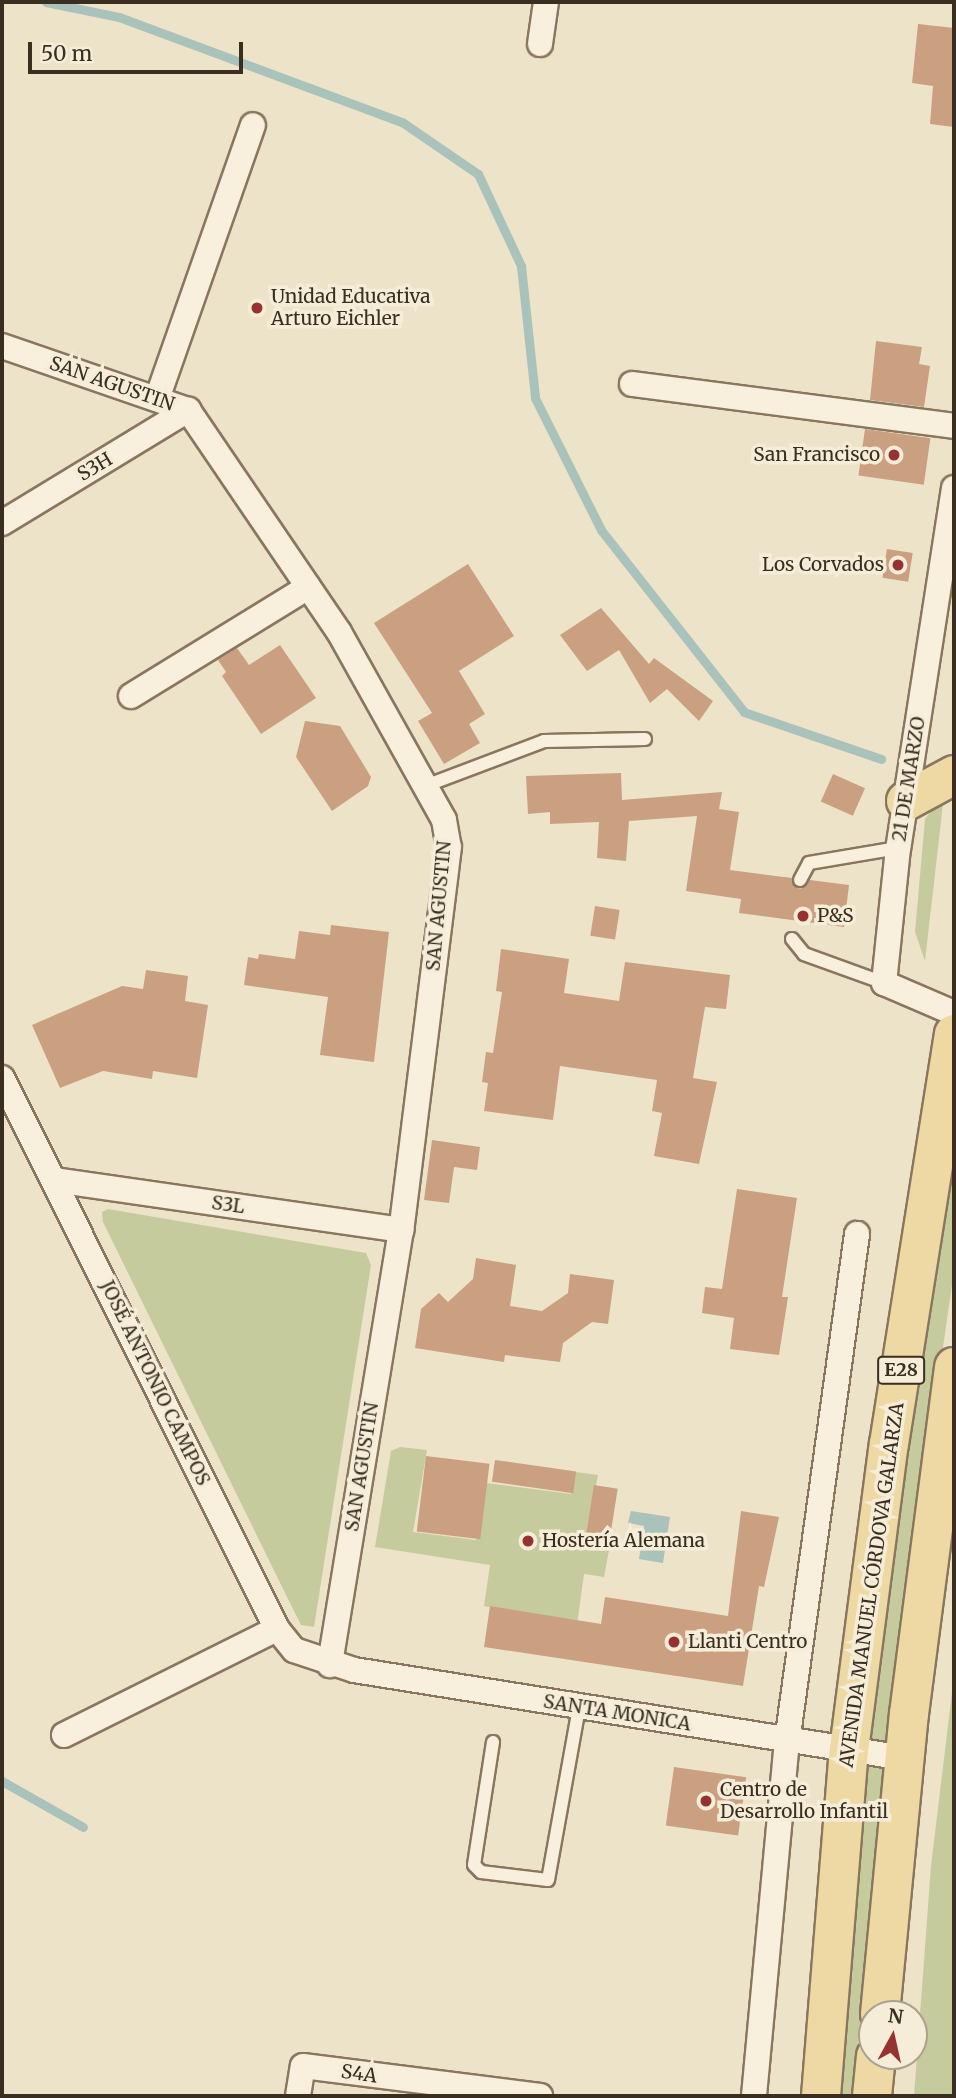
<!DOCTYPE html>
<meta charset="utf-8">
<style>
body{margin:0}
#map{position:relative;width:956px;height:2098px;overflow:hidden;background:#ede3c9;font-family:Merriweather,serif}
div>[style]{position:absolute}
.green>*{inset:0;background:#c5cb9c}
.water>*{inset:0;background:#a9c2bb}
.stream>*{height:9px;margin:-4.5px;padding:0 4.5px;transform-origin:4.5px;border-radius:4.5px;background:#a9c2bb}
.building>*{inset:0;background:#caa080;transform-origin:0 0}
.roads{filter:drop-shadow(2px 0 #89765e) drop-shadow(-2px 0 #89765e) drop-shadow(0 2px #89765e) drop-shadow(0 -2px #89765e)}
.lane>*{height:12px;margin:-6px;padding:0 6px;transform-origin:6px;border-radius:6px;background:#f8f0dc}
.street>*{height:24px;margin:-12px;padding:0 12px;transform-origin:12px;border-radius:12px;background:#f8f0dc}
.primary>*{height:38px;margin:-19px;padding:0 19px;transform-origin:19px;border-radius:19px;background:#eed8a3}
.dots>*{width:19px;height:19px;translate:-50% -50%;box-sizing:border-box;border:4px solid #f5edd8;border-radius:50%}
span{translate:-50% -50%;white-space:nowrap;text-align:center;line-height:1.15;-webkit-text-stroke:7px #f5edd8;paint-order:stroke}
.shield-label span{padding:2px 5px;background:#f5edd8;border:2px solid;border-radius:5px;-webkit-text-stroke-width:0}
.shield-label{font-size:18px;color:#3a2e21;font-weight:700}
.poi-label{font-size:19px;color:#3a2e21}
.left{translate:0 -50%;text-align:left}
.right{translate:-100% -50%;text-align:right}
.street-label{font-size:19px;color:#3a2e21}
.frame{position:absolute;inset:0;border:4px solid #3a2e21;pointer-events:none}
.north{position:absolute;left:858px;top:2000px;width:70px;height:70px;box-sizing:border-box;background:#f5edd8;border:2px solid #aaa18f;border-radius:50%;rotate:8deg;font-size:19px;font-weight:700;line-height:28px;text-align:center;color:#3a2e21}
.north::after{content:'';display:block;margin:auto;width:24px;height:32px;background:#963230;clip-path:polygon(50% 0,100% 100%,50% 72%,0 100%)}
.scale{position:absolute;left:28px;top:42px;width:215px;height:32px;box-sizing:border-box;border:4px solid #3a2e21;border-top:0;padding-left:9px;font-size:21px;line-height:24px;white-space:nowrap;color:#3a2e21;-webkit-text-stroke:5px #f5edd8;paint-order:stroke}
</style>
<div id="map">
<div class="green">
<div style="clip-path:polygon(944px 795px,925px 961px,915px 932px,925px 819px)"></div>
<div style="clip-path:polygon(954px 1136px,954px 1271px,886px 1743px,865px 1740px)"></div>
<div style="clip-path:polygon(108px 1209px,366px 1253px,371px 1265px,314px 1627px,301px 1625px,288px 1599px,103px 1222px,102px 1212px)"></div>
<div style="clip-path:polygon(400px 1447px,427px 1450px,413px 1532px,476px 1540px,486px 1483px,571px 1494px,576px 1472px,598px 1475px,585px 1541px,610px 1545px,604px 1577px,584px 1574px,577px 1625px,484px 1606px,490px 1565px,375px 1547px,391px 1451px)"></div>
<div style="clip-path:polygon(954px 1676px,954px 2096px,914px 2096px,931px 1866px)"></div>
<div style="clip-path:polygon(863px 1762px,888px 1767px,852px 2096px,830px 2096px)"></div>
</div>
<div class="water">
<div style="clip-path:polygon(631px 1511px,670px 1517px,663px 1563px,639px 1559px,644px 1526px,628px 1523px)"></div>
</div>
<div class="stream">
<div style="left:46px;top:2px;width:75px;rotate:11.6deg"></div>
<div style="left:119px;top:17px;width:302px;rotate:20.4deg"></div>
<div style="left:402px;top:122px;width:92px;rotate:34.4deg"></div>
<div style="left:478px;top:174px;width:102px;rotate:64.9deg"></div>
<div style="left:521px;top:266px;width:133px;rotate:83.9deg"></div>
<div style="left:535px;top:398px;width:148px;rotate:63.4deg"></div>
<div style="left:601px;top:530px;width:231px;rotate:51.8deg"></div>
<div style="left:744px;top:712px;width:145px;rotate:18.9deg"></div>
<div style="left:2px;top:1781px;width:93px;rotate:29.6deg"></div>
</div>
<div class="building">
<div style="clip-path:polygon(918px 24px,954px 28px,954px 127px,930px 124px,933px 86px,912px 83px)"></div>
<div style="clip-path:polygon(876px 341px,922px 347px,919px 364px,930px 366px,924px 407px,870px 400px)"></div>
<div style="left:865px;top:429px;width:66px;height:47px;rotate:8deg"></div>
<div style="left:887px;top:549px;width:26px;height:29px;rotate:9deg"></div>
<div style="clip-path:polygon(468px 564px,514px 636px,459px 671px,485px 714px,469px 724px,480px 743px,444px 764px,418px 721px,432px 713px,374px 623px)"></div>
<div style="clip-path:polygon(601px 608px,649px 664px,654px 658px,713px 701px,699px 721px,667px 689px,650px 703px,619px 650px,587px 671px,560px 635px)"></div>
<div style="clip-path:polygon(280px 645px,316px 698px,261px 734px,222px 676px,226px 672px,218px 660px,237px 648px,249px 665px)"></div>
<div style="clip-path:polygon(305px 721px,340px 726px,371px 777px,368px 786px,332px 811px,296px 757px)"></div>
<div style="clip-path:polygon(621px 773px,622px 800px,722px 792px,719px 809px,739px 812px,730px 870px,792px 878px,800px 889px,810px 880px,849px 885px,844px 927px,739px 913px,741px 899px,686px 891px,697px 816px,629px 821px,626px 861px,597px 858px,599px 822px,550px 824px,550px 812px,528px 814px,526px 776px)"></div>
<div style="left:833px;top:774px;width:35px;height:30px;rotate:24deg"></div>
<div style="left:595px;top:906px;width:25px;height:30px;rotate:9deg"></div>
<div style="clip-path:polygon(331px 925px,389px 932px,374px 1062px,320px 1055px,328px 997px,244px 985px,248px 957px,258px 959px,259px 954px,295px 959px,299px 931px,330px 935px)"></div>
<div style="clip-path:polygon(501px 949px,569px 959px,564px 993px,619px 1001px,625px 962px,730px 975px,726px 1009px,705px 1007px,693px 1078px,717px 1082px,699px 1164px,654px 1156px,662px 1113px,652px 1111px,657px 1080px,560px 1066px,553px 1120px,484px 1111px,488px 1083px,482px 1082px,486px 1052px,493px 1053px,502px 992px,496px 991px)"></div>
<div style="clip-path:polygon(146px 970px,188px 976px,185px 1001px,208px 1005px,197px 1078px,153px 1071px,152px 1079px,103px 1071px,60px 1088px,32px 1025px,122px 986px,143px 989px)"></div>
<div style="clip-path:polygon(432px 1140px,480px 1147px,477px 1170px,454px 1167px,449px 1203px,424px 1200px)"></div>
<div style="clip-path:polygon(737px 1189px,797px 1198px,782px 1297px,788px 1297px,779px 1355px,730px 1349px,734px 1318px,702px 1313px,705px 1287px,722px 1289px)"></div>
<div style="clip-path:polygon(476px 1258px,516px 1265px,510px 1306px,542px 1311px,568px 1293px,570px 1274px,614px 1280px,608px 1324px,592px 1322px,563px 1343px,560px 1362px,505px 1355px,504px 1362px,415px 1348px,421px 1309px,439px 1293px,448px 1302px,473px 1279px)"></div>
<div style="left:426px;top:1456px;width:64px;height:76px;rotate:7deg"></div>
<div style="left:495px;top:1460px;width:82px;height:22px;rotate:8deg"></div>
<div style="left:594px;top:1485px;width:24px;height:57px;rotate:9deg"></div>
<div style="clip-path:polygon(741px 1511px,779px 1517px,764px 1587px,759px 1586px,743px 1686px,484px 1647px,490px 1606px,601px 1624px,605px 1597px,728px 1616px)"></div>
<div style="left:674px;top:1767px;width:73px;height:59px;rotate:8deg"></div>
</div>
<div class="roads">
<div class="lane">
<div style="left:425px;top:786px;width:127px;rotate:-20.7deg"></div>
<div style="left:544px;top:741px;width:101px;rotate:-1.1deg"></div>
<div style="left:800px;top:880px;width:19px;rotate:-62deg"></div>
<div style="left:809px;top:863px;width:90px;rotate:-9.6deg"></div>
<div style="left:792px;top:939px;width:19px;rotate:51deg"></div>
<div style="left:804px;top:954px;width:85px;rotate:19.9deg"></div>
<div style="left:493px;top:1742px;width:124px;rotate:98.8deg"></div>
<div style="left:474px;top:1865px;width:10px;rotate:45deg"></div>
<div style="left:481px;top:1872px;width:67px;rotate:6.8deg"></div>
<div style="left:548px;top:1880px;width:176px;rotate:-79.8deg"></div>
</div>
<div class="street">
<div style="left:540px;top:44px;width:42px;rotate:-81.9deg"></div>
<div style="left:2px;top:346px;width:197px;rotate:19deg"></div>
<div style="left:188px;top:410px;width:268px;rotate:55.8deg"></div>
<div style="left:339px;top:632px;width:215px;rotate:60.8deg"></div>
<div style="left:444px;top:820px;width:27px;rotate:80deg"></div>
<div style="left:449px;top:847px;width:386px;rotate:97.1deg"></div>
<div style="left:401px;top:1230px;width:441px;rotate:99.3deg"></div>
<div style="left:632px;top:384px;width:325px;rotate:7.4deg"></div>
<div style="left:157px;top:399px;width:290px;rotate:-70.7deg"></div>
<div style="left:954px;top:488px;width:364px;rotate:98.8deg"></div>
<div style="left:898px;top:848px;width:136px;rotate:95.9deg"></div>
<div style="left:884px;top:983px;width:76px;rotate:23.2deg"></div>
<div style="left:2px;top:523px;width:218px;rotate:-31.3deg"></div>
<div style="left:131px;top:696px;width:208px;rotate:-31.6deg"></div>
<div style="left:2px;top:1078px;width:616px;rotate:63.48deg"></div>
<div style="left:277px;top:1629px;width:27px;rotate:51deg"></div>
<div style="left:294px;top:1650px;width:63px;rotate:18.4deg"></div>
<div style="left:354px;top:1670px;width:557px;rotate:9.09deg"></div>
<div style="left:55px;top:1180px;width:350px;rotate:8.2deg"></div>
<div style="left:64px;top:1735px;width:238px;rotate:-26.5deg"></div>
<div style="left:298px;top:2096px;width:30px;rotate:-81deg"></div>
<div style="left:303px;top:2066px;width:239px;rotate:7.2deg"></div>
<div style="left:754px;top:2096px;width:356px;rotate:-84.7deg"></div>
<div style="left:787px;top:1742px;width:513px;rotate:-82.15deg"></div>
</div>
<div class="primary">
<div style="left:906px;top:801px;width:55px;rotate:-28.4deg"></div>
<div style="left:880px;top:2014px;width:301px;rotate:-84.5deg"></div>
<div style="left:909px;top:1714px;width:350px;rotate:-82.6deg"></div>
<div style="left:821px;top:2096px;width:347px;rotate:-85.4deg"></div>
<div style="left:849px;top:1750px;width:309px;rotate:-82.6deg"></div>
<div style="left:889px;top:1444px;width:415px;rotate:-81deg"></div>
<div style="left:872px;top:2096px;width:40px;rotate:-84.3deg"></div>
</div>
</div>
<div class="dots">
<div style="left:257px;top:308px;background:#963230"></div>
<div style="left:894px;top:455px;background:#963230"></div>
<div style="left:898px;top:565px;background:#963230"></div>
<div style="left:803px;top:916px;background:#963230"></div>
<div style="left:528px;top:1541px;background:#963230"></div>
<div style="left:674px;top:1642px;background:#963230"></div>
<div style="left:706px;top:1801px;background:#963230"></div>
</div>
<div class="shield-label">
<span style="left:901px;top:1370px">E28</span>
</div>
<div class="poi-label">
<span class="left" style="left:271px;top:308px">Unidad Educativa<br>Arturo Eichler</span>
<span class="right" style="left:880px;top:455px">San Francisco</span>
<span class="right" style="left:884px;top:565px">Los Corvados</span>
<span class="left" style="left:817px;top:916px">P&amp;S</span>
<span class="left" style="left:542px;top:1541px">Hostería Alemana</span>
<span class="left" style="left:688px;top:1642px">Llanti Centro</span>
<span class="left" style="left:720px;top:1801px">Centro de<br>Desarrollo Infantil</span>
</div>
<div class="street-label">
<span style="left:112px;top:384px;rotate:19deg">SAN AGUSTIN</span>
<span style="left:95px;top:467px;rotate:-31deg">S3H</span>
<span style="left:909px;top:779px;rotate:-81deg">21 DE MARZO</span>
<span style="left:439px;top:906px;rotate:-85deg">SAN AGUSTIN</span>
<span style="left:228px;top:1205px;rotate:8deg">S3L</span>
<span style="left:155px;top:1383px;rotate:64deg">JOSÉ ANTONIO CAMPOS</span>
<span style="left:362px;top:1467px;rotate:-81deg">SAN AGUSTIN</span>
<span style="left:872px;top:1585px;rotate:-82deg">AVENIDA MANUEL CÓRDOVA GALARZA</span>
<span style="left:617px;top:1713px;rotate:9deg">SANTA MONICA</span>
<span style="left:359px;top:2074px;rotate:8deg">S4A</span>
</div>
<div class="frame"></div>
<div class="north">N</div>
<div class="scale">50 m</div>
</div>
